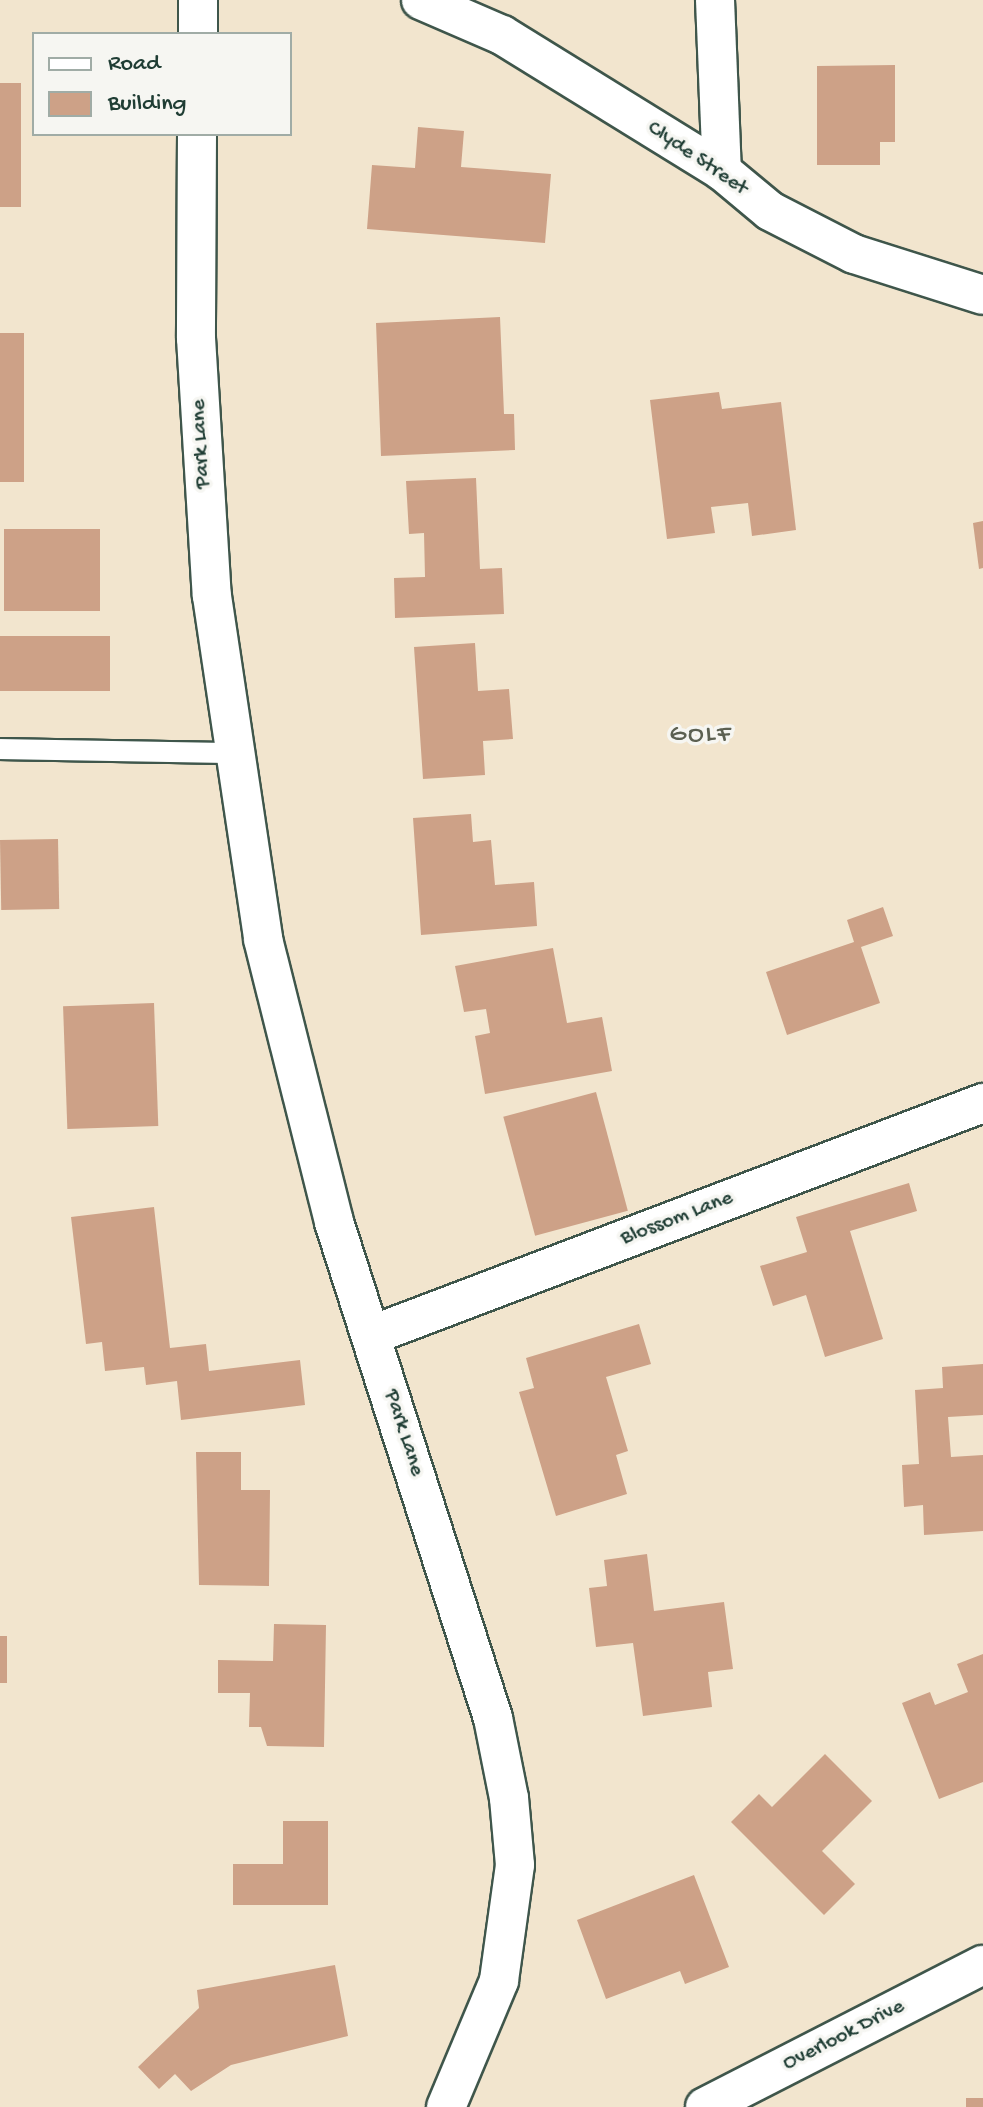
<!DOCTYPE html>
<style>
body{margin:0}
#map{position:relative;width:983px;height:2107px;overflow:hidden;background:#f2e5ce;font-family:"Gochi Hand",sans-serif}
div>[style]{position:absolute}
.building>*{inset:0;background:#cda187;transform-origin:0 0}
.roads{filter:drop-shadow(2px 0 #3f564b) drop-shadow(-2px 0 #3f564b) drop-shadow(0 2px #3f564b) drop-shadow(0 -2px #3f564b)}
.service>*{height:20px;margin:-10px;padding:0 10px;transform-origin:10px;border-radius:10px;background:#fff}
.minor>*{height:38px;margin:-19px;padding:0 19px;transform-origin:19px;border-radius:19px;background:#fff}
span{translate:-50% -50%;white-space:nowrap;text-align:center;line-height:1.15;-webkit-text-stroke:7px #f6f6f2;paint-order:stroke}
.street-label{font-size:22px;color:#1f3d34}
.quarter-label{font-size:26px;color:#5c6051;letter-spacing:2px}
.legend{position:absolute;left:32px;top:32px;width:260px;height:104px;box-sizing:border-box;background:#f6f6f2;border:2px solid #a0aca6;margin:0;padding:10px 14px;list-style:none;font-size:24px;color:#1f3d34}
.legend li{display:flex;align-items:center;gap:16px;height:40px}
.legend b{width:40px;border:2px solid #a0aca6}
</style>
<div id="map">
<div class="building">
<div style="clip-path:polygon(895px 65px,895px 142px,880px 142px,880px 165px,817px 165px,817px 66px)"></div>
<div style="left:0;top:83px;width:21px;height:124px"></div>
<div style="clip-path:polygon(418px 127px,464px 131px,461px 167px,551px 174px,545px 243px,367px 229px,372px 165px,415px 168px)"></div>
<div style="clip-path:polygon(500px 317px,504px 414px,514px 414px,515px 450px,381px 456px,376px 323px)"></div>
<div style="left:0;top:333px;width:24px;height:149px"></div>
<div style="clip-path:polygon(719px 392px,722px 409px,781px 402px,796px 530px,752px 536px,748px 503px,711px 507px,715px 533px,667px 539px,650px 400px)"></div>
<div style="clip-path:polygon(476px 478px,480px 569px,502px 568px,504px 614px,395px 618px,394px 578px,425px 577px,424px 533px,409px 534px,406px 481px)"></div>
<div style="clip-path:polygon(983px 521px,983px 568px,979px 569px,973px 523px)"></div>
<div style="left:4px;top:529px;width:96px;height:82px"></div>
<div style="left:0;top:636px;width:110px;height:55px"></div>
<div style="clip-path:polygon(475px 643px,478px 691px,509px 689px,513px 739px,483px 741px,485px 775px,423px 779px,414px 647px)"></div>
<div style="clip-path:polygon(471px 814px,473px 842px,491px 840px,495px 885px,534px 882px,537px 926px,421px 935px,413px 818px)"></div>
<div style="left:58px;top:839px;width:70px;height:58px;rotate:89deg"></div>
<div style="clip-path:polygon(883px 907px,893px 936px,861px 947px,880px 1003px,787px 1035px,766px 972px,854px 942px,847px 920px)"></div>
<div style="clip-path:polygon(553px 948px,567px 1023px,602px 1017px,612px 1071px,485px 1094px,475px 1036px,490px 1033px,486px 1009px,464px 1012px,455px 966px)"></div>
<div style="left:154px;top:1003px;width:123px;height:91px;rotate:88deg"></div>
<div style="left:596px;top:1092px;width:123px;height:96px;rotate:75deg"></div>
<div style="clip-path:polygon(909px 1183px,917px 1211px,850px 1231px,883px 1339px,825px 1357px,806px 1295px,773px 1306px,760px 1266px,807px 1252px,796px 1217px)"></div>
<div style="clip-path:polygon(154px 1207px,170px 1348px,206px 1344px,209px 1371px,300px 1360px,305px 1405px,181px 1420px,177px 1381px,146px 1385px,144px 1367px,105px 1371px,102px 1342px,86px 1344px,71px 1217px)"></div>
<div style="clip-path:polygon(639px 1324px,651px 1364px,606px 1377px,628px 1451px,616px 1455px,627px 1494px,556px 1516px,519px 1392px,534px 1388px,526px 1358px)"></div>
<div style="clip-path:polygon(983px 1364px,983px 1415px,948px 1417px,951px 1457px,983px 1455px,983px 1531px,924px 1535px,923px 1505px,904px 1507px,902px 1465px,919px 1464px,915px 1390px,943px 1388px,942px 1367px)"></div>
<div style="clip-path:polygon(196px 1452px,241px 1452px,241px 1490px,270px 1490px,269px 1586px,199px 1585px)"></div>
<div style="clip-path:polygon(647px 1554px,654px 1611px,724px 1602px,733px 1669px,708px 1672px,712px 1707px,643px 1716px,633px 1643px,596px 1647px,589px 1588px,607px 1586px,604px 1560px)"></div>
<div style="clip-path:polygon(274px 1624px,326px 1625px,324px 1747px,267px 1746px,261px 1727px,249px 1727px,250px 1693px,218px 1693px,218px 1660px,273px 1661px)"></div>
<div style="left:0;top:1636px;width:7px;height:47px"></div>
<div style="clip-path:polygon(983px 1654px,983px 1782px,939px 1799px,902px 1703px,930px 1692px,935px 1705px,968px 1692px,957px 1664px)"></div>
<div style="clip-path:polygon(825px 1754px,872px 1801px,822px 1851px,855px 1884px,824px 1915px,731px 1822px,759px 1794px,772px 1807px)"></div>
<div style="clip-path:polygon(283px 1821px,328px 1821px,328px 1905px,233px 1905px,233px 1864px,283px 1864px)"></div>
<div style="clip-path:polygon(694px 1875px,729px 1967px,685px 1984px,680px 1971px,606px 1999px,577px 1920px)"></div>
<div style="clip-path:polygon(335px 1965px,348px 2036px,231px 2065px,191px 2091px,175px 2074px,159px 2089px,138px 2067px,199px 2008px,197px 1990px)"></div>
<div style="left:966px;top:2098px;width:17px;height:9px"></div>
</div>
<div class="roads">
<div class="service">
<div style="left:0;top:749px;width:231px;rotate:1deg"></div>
</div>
<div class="minor">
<div style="left:421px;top:0;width:88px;rotate:23.4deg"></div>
<div style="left:502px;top:35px;width:259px;rotate:31.7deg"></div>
<div style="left:722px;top:171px;width:62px;rotate:39.8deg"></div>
<div style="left:770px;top:211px;width:94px;rotate:27.1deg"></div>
<div style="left:854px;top:254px;width:135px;rotate:17.6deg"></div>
<div style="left:715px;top:0;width:171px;rotate:87.7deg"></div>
<div style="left:198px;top:34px;width:34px;rotate:-90deg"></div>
<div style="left:197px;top:134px;width:204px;rotate:90.3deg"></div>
<div style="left:196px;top:338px;width:258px;rotate:86.5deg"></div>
<div style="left:212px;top:596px;width:347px;rotate:81.5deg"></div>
<div style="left:263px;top:939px;width:292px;rotate:75.9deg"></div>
<div style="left:334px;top:1222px;width:521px;rotate:72.23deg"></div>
<div style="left:493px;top:1718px;width:82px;rotate:78.7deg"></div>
<div style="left:509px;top:1798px;width:67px;rotate:84.9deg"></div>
<div style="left:515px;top:1865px;width:117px;rotate:97.9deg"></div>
<div style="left:499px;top:1981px;width:137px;rotate:112.8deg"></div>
<div style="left:372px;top:1335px;width:654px;rotate:-20.79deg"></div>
<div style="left:705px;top:2107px;width:312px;rotate:-27.1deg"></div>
</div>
</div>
<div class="street-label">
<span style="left:697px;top:159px;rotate:34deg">Clyde Street</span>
<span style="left:202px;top:444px;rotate:-93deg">Park Lane</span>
<span style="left:677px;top:1219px;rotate:-21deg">Blossom Lane</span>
<span style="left:403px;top:1433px;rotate:72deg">Park Lane</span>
<span style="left:844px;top:2036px;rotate:-27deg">Overlook Drive</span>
</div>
<div class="quarter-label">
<span style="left:701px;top:736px">GOLF</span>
</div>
<ul class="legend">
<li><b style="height:10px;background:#fff"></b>Road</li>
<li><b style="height:22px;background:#cda187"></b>Building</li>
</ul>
</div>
